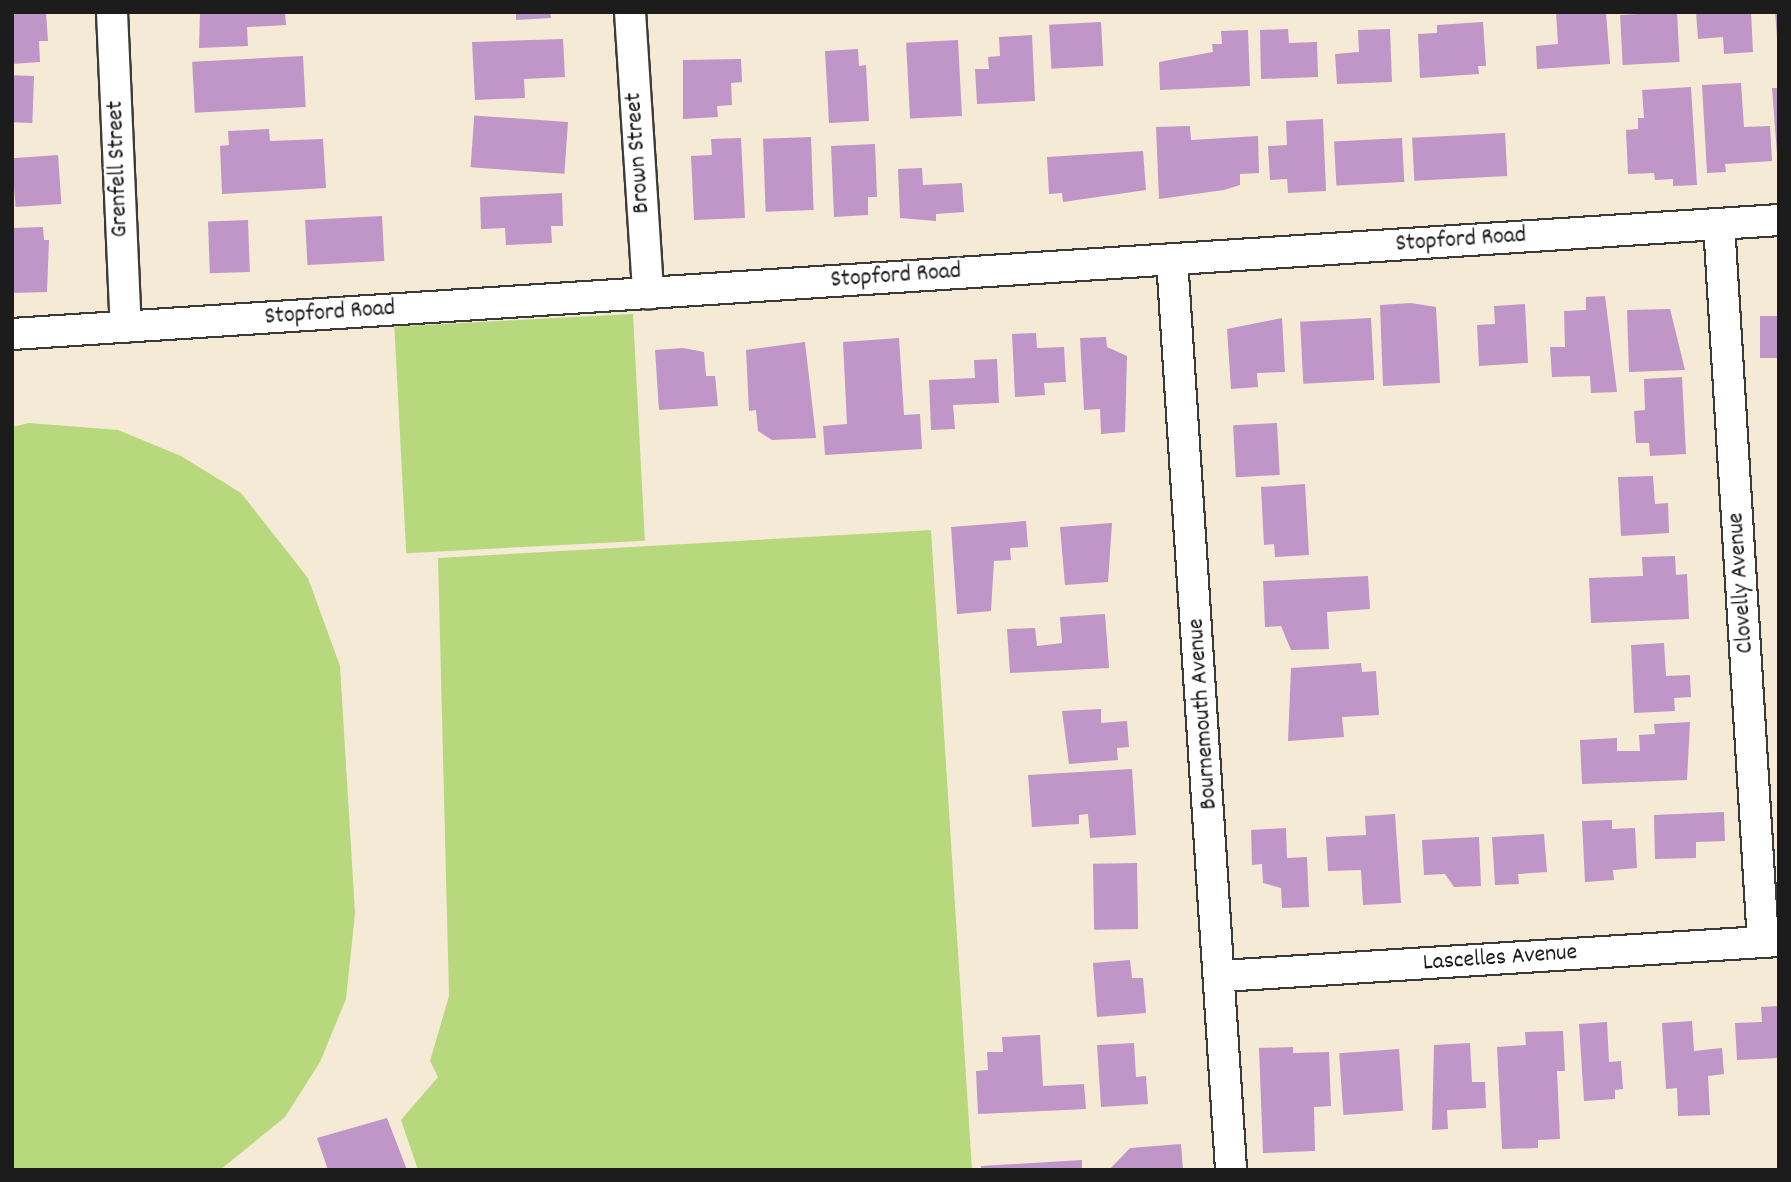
<!DOCTYPE html>
<style>
body{margin:0}
#map{position:relative;width:1791px;height:1182px;overflow:hidden;background:#f5ead5;font-family:Dekko,sans-serif}
div>[style]{position:absolute}
.green>*{inset:0;background:#b8d87e;transform-origin:0 0}
.building>*{inset:0;background:#bf96c7;transform-origin:0 0}
.roads{filter:drop-shadow(2px 0 #3d3b38) drop-shadow(-2px 0 #3d3b38) drop-shadow(0 2px #3d3b38) drop-shadow(0 -2px #3d3b38)}
.street>*{height:30px;margin:-15px;padding:0 15px;transform-origin:15px;border-radius:15px;background:#fff}
span{translate:-50% -50%;white-space:nowrap;text-align:center;line-height:1.15;-webkit-text-stroke:5px #fff;paint-order:stroke}
.street-label{font-size:24px;color:#1c1c1c}
.frame{position:absolute;inset:0;border:14px solid #1c1c1c;pointer-events:none}
</style>
<div id="map">
<div class="green">
<div style="left:633px;top:314px;width:227px;height:239px;rotate:87deg"></div>
<div style="clip-path:polygon(29px 423px,118px 430px,181px 456px,241px 493px,308px 578px,340px 666px,355px 913px,346px 999px,320px 1062px,285px 1117px,220px 1170px,12px 1170px,12px 427px)"></div>
<div style="clip-path:polygon(931px 530px,972px 1170px,418px 1170px,401px 1120px,438px 1077px,430px 1061px,449px 996px,438px 558px)"></div>
</div>
<div class="building">
<div style="clip-path:polygon(12px 12px,46px 12px,48px 41px,39px 41px,40px 62px,12px 64px)"></div>
<div style="clip-path:polygon(200px 12px,285px 12px,286px 25px,247px 27px,248px 46px,199px 48px)"></div>
<div style="clip-path:polygon(516px 12px,550px 12px,551px 18px,516px 20px)"></div>
<div style="clip-path:polygon(1556px 12px,1606px 12px,1610px 64px,1537px 69px,1536px 46px,1558px 44px)"></div>
<div style="left:1677px;top:12px;width:50px;height:57px;rotate:87deg"></div>
<div style="clip-path:polygon(1696px 12px,1751px 12px,1753px 52px,1724px 54px,1723px 37px,1698px 39px)"></div>
<div style="clip-path:polygon(1775px 12px,1779px 12px,1779px 37px,1777px 37px)"></div>
<div style="left:1101px;top:22px;width:44px;height:52px;rotate:87deg"></div>
<div style="clip-path:polygon(1483px 22px,1486px 66px,1478px 66px,1479px 74px,1420px 78px,1418px 34px,1437px 33px,1437px 25px)"></div>
<div style="clip-path:polygon(1288px 29px,1289px 43px,1317px 42px,1318px 77px,1261px 79px,1260px 30px)"></div>
<div style="clip-path:polygon(1390px 29px,1392px 82px,1337px 84px,1335px 54px,1359px 52px,1358px 30px)"></div>
<div style="clip-path:polygon(1248px 30px,1250px 86px,1160px 90px,1159px 62px,1213px 52px,1212px 44px,1222px 44px,1221px 31px)"></div>
<div style="clip-path:polygon(1032px 35px,1035px 101px,977px 104px,975px 69px,989px 69px,988px 57px,1000px 56px,999px 37px)"></div>
<div style="clip-path:polygon(563px 39px,565px 77px,524px 79px,525px 98px,475px 100px,472px 42px)"></div>
<div style="left:958px;top:40px;width:76px;height:52px;rotate:87deg"></div>
<div style="clip-path:polygon(858px 49px,859px 66px,866px 65px,869px 121px,829px 123px,825px 51px)"></div>
<div style="left:303px;top:56px;width:51px;height:111px;rotate:87deg"></div>
<div style="clip-path:polygon(741px 59px,742px 82px,731px 83px,732px 105px,717px 106px,718px 117px,683px 119px,683px 60px)"></div>
<div style="left:34px;top:76px;width:47px;height:22px;rotate:92deg"></div>
<div style="clip-path:polygon(1741px 83px,1744px 127px,1770px 126px,1772px 161px,1725px 164px,1726px 172px,1707px 173px,1702px 85px)"></div>
<div style="clip-path:polygon(1691px 87px,1697px 185px,1673px 186px,1673px 179px,1655px 180px,1654px 173px,1628px 174px,1626px 130px,1638px 129px,1638px 118px,1644px 118px,1642px 90px)"></div>
<div style="clip-path:polygon(1772px 88px,1779px 88px,1779px 154px,1777px 154px)"></div>
<div style="clip-path:polygon(1323px 119px,1326px 191px,1288px 193px,1287px 179px,1270px 180px,1268px 146px,1287px 145px,1286px 121px)"></div>
<div style="left:568px;top:122px;width:52px;height:94px;rotate:94deg"></div>
<div style="clip-path:polygon(1190px 126px,1191px 140px,1258px 136px,1259px 173px,1240px 174px,1240px 185px,1224px 190px,1159px 199px,1156px 127px)"></div>
<div style="clip-path:polygon(269px 129px,270px 141px,323px 139px,326px 188px,222px 194px,220px 146px,229px 145px,228px 131px)"></div>
<div style="left:1505px;top:133px;width:43px;height:93px;rotate:87deg"></div>
<div style="left:811px;top:137px;width:73px;height:48px;rotate:88deg"></div>
<div style="clip-path:polygon(741px 138px,745px 218px,694px 220px,691px 156px,712px 155px,711px 139px)"></div>
<div style="left:1402px;top:138px;width:44px;height:68px;rotate:87deg"></div>
<div style="clip-path:polygon(875px 144px,877px 197px,868px 197px,868px 215px,834px 217px,831px 146px)"></div>
<div style="clip-path:polygon(1143px 151px,1146px 190px,1063px 202px,1062px 193px,1049px 194px,1047px 157px)"></div>
<div style="left:58px;top:155px;width:49px;height:46px;rotate:86deg"></div>
<div style="clip-path:polygon(922px 168px,923px 185px,962px 183px,964px 212px,936px 214px,936px 221px,900px 218px,898px 169px)"></div>
<div style="clip-path:polygon(562px 193px,563px 226px,551px 226px,552px 243px,506px 245px,505px 228px,481px 229px,480px 197px)"></div>
<div style="left:382px;top:216px;width:45px;height:77px;rotate:87deg"></div>
<div style="left:248px;top:220px;width:52px;height:40px;rotate:88deg"></div>
<div style="clip-path:polygon(43px 227px,44px 240px,49px 240px,47px 292px,12px 293px,12px 228px)"></div>
<div style="clip-path:polygon(1605px 296px,1617px 392px,1591px 393px,1590px 376px,1552px 377px,1550px 347px,1565px 347px,1564px 311px,1586px 310px,1586px 297px)"></div>
<div style="clip-path:polygon(1411px 303px,1436px 307px,1440px 383px,1383px 386px,1380px 305px)"></div>
<div style="clip-path:polygon(1525px 304px,1528px 363px,1479px 366px,1477px 325px,1495px 324px,1494px 306px)"></div>
<div style="clip-path:polygon(1670px 309px,1685px 370px,1629px 372px,1627px 310px)"></div>
<div style="left:1779px;top:316px;width:42px;height:19px;rotate:90deg"></div>
<div style="clip-path:polygon(1282px 318px,1285px 372px,1257px 373px,1258px 387px,1231px 389px,1227px 329px)"></div>
<div style="left:1371px;top:318px;width:62px;height:71px;rotate:87deg"></div>
<div style="clip-path:polygon(1036px 333px,1037px 348px,1064px 347px,1066px 382px,1044px 383px,1045px 395px,1015px 397px,1012px 334px)"></div>
<div style="clip-path:polygon(1106px 337px,1107px 347px,1127px 356px,1125px 432px,1101px 434px,1100px 409px,1084px 410px,1080px 338px)"></div>
<div style="clip-path:polygon(899px 338px,904px 415px,920px 414px,922px 449px,825px 455px,823px 426px,847px 424px,843px 342px)"></div>
<div style="clip-path:polygon(805px 342px,816px 438px,772px 440px,758px 431px,756px 410px,749px 411px,746px 350px)"></div>
<div style="clip-path:polygon(683px 348px,704px 352px,706px 376px,715px 376px,718px 406px,659px 410px,655px 350px)"></div>
<div style="clip-path:polygon(997px 359px,999px 403px,953px 405px,955px 429px,931px 430px,929px 380px,975px 378px,974px 360px)"></div>
<div style="clip-path:polygon(1682px 377px,1686px 454px,1650px 456px,1649px 443px,1636px 443px,1634px 411px,1645px 410px,1644px 379px)"></div>
<div style="left:1277px;top:423px;width:52px;height:44px;rotate:87deg"></div>
<div style="clip-path:polygon(1653px 476px,1655px 504px,1668px 503px,1669px 533px,1621px 536px,1618px 477px)"></div>
<div style="clip-path:polygon(1305px 484px,1309px 555px,1275px 557px,1274px 544px,1264px 545px,1261px 487px)"></div>
<div style="clip-path:polygon(1026px 521px,1028px 547px,1010px 548px,1011px 560px,994px 561px,991px 611px,957px 614px,951px 527px)"></div>
<div style="clip-path:polygon(1112px 523px,1108px 582px,1065px 585px,1060px 527px)"></div>
<div style="clip-path:polygon(1675px 556px,1676px 575px,1687px 574px,1689px 619px,1591px 623px,1589px 578px,1643px 576px,1642px 557px)"></div>
<div style="clip-path:polygon(1368px 576px,1370px 609px,1327px 612px,1329px 649px,1291px 650px,1281px 626px,1265px 627px,1263px 581px)"></div>
<div style="clip-path:polygon(1105px 614px,1109px 668px,1010px 673px,1007px 629px,1035px 628px,1037px 646px,1062px 643px,1060px 617px)"></div>
<div style="clip-path:polygon(1664px 643px,1666px 676px,1690px 675px,1691px 697px,1674px 698px,1675px 711px,1634px 713px,1631px 645px)"></div>
<div style="clip-path:polygon(1361px 663px,1362px 672px,1376px 671px,1379px 715px,1342px 717px,1344px 737px,1288px 741px,1291px 668px)"></div>
<div style="clip-path:polygon(1101px 709px,1101px 723px,1127px 721px,1129px 747px,1117px 748px,1118px 760px,1069px 764px,1062px 711px)"></div>
<div style="clip-path:polygon(1690px 722px,1687px 780px,1582px 784px,1580px 740px,1617px 738px,1617px 751px,1640px 751px,1639px 735px,1655px 734px,1654px 724px)"></div>
<div style="clip-path:polygon(1132px 769px,1136px 835px,1090px 838px,1088px 814px,1079px 815px,1079px 824px,1032px 827px,1028px 775px)"></div>
<div style="clip-path:polygon(1724px 812px,1725px 841px,1696px 842px,1696px 858px,1655px 859px,1654px 815px)"></div>
<div style="clip-path:polygon(1395px 814px,1401px 903px,1363px 905px,1361px 870px,1328px 871px,1326px 837px,1366px 835px,1365px 816px)"></div>
<div style="clip-path:polygon(1612px 820px,1612px 829px,1635px 828px,1637px 868px,1613px 870px,1614px 880px,1585px 882px,1582px 821px)"></div>
<div style="clip-path:polygon(1286px 828px,1287px 858px,1307px 857px,1309px 907px,1282px 908px,1281px 888px,1263px 883px,1262px 864px,1252px 865px,1251px 830px)"></div>
<div style="clip-path:polygon(1544px 834px,1547px 872px,1518px 874px,1519px 884px,1495px 885px,1492px 837px)"></div>
<div style="clip-path:polygon(1479px 837px,1481px 886px,1454px 887px,1445px 874px,1424px 875px,1422px 840px)"></div>
<div style="left:1137px;top:863px;width:66px;height:44px;rotate:89deg"></div>
<div style="clip-path:polygon(1130px 960px,1132px 978px,1143px 978px,1146px 1013px,1097px 1017px,1093px 963px)"></div>
<div style="clip-path:polygon(1779px 1006px,1779px 1058px,1737px 1060px,1735px 1023px,1762px 1022px,1761px 1007px)"></div>
<div style="clip-path:polygon(1692px 1021px,1694px 1051px,1722px 1048px,1724px 1074px,1708px 1076px,1710px 1115px,1678px 1116px,1677px 1088px,1666px 1089px,1662px 1023px)"></div>
<div style="clip-path:polygon(1607px 1022px,1609px 1062px,1621px 1061px,1623px 1089px,1615px 1090px,1615px 1099px,1584px 1101px,1579px 1024px)"></div>
<div style="clip-path:polygon(1563px 1031px,1565px 1071px,1557px 1071px,1560px 1139px,1538px 1140px,1538px 1148px,1502px 1149px,1497px 1047px,1526px 1045px,1525px 1032px)"></div>
<div style="clip-path:polygon(1040px 1035px,1043px 1086px,1084px 1084px,1086px 1109px,978px 1114px,976px 1071px,988px 1070px,987px 1052px,1003px 1052px,1002px 1037px)"></div>
<div style="clip-path:polygon(1134px 1043px,1136px 1077px,1146px 1076px,1148px 1104px,1101px 1107px,1097px 1045px)"></div>
<div style="clip-path:polygon(1470px 1043px,1472px 1082px,1485px 1082px,1486px 1108px,1447px 1110px,1448px 1129px,1432px 1130px,1434px 1045px)"></div>
<div style="clip-path:polygon(1293px 1047px,1293px 1053px,1329px 1052px,1331px 1106px,1314px 1107px,1315px 1151px,1263px 1153px,1259px 1048px)"></div>
<div style="left:1399px;top:1049px;width:62px;height:60px;rotate:86deg"></div>
<div style="clip-path:polygon(387px 1118px,407px 1170px,328px 1170px,317px 1138px)"></div>
<div style="clip-path:polygon(1181px 1144px,1183px 1170px,1109px 1170px,1130px 1148px)"></div>
<div style="clip-path:polygon(1082px 1160px,1082px 1170px,981px 1170px,981px 1166px)"></div>
</div>
<div class="roads">
<div class="street">
<div style="left:112px;top:12px;width:315px;rotate:87.5deg"></div>
<div style="left:630px;top:12px;width:282px;rotate:86.3deg"></div>
<div style="left:1719px;top:224px;width:719px;rotate:86.49deg"></div>
<div style="left:1172px;top:259px;width:913px;rotate:86.29deg"></div>
<div style="left:12px;top:334px;width:1771px;rotate:-3.69deg"></div>
<div style="left:1222px;top:976px;width:558px;rotate:-3.6deg"></div>
</div>
</div>
<div class="street-label">
<span style="left:639px;top:153px;rotate:-94deg">Brown Street</span>
<span style="left:119px;top:169px;rotate:-92deg">Grenfell Street</span>
<span style="left:1461px;top:241px;rotate:-4deg">Stopford Road</span>
<span style="left:896px;top:277px;rotate:-4deg">Stopford Road</span>
<span style="left:330px;top:314px;rotate:-4deg">Stopford Road</span>
<span style="left:1742px;top:583px;rotate:-94deg">Clovelly Avenue</span>
<span style="left:1204px;top:714px;rotate:-94deg">Bournemouth Avenue</span>
<span style="left:1500px;top:959px;rotate:-4deg">Lascelles Avenue</span>
</div>
<div class="frame"></div>
</div>
